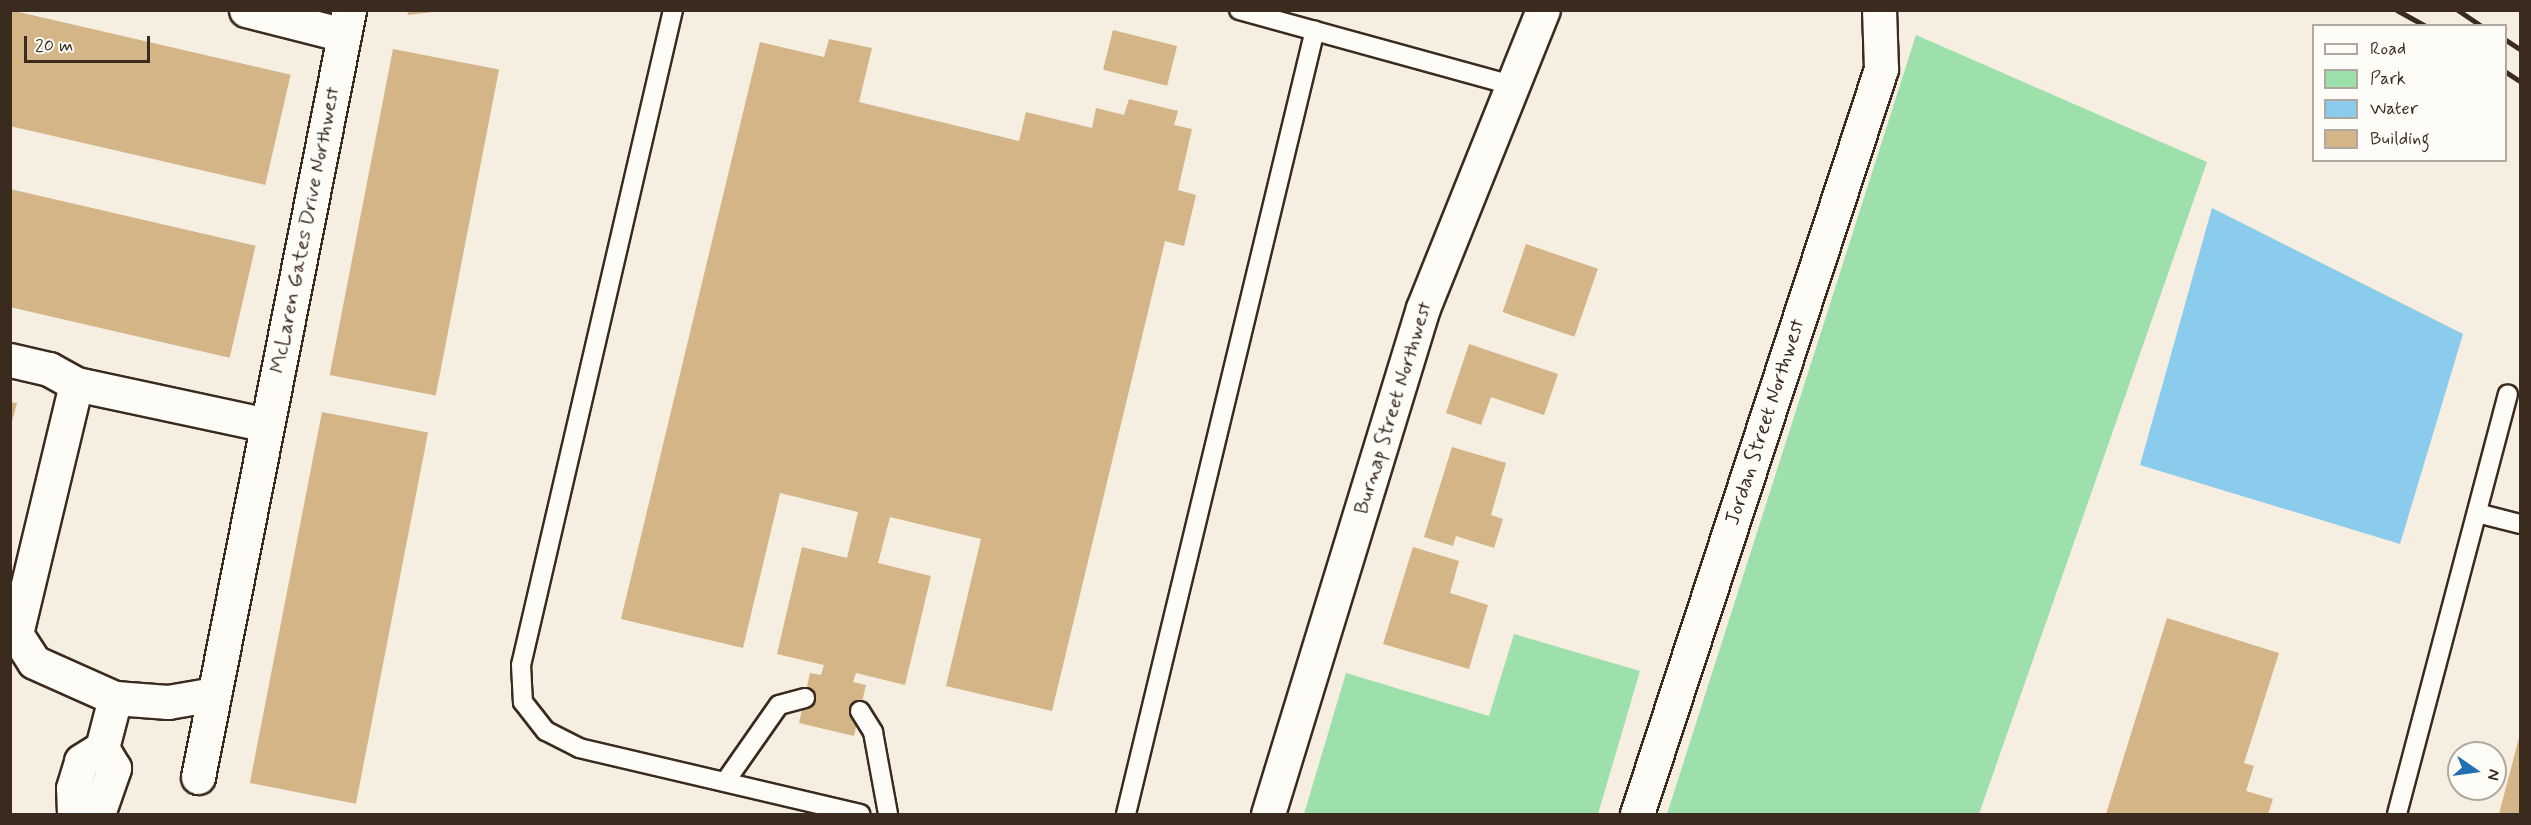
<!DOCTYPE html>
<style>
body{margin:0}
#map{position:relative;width:2531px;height:825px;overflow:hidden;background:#f5eee1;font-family:Mynerve,sans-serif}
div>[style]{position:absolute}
.green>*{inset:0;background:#9de0ab}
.water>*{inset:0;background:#8bccec}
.building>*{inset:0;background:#d3b587;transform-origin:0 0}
.roads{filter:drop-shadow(2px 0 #3b2a1e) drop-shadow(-2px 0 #3b2a1e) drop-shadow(0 2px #3b2a1e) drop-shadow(0 -2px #3b2a1e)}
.service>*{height:18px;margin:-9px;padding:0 9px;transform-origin:9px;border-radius:9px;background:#fdfcf7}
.minor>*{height:33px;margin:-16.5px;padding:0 16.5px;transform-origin:16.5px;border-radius:16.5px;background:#fdfcf7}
.rail>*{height:4.5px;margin:-2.25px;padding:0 2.25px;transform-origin:2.25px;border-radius:2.25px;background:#3b2a1e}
span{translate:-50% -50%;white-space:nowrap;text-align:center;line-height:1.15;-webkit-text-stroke:6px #fdfcf7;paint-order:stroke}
.street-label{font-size:21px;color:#3b2a1e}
.frame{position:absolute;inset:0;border:12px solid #3b2a1e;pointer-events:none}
.legend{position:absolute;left:2312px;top:24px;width:195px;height:138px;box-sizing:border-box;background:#fdfcf7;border:2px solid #afa8a0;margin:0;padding:8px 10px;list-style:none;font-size:18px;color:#3b2a1e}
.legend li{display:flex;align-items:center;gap:12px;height:30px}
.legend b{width:30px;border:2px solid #afa8a0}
.north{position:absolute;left:2447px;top:741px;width:60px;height:60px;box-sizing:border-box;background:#fdfcf7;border:2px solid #afa8a0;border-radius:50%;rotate:103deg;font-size:16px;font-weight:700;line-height:24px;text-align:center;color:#3b2a1e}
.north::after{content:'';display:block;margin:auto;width:21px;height:27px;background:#1f6fb2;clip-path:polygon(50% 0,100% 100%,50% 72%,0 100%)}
.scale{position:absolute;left:24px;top:36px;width:126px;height:27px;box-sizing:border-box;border:3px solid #3b2a1e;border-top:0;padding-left:8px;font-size:18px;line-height:21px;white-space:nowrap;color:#3b2a1e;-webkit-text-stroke:4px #fdfcf7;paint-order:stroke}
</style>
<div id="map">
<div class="green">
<div style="clip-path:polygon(1916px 35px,2207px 162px,1979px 814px,1667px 814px)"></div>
<div style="clip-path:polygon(1514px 634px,1640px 671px,1598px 814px,1304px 814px,1346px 673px,1489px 716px)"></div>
</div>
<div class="water">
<div style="clip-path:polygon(2212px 208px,2463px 334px,2400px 544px,2140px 465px)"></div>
</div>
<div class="building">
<div style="left:10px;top:10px;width:288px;height:113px;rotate:13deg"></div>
<div style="clip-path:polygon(407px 10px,433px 10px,433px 12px,408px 15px)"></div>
<div style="left:1113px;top:30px;width:66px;height:41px;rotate:14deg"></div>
<div style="clip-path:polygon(829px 39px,872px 48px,859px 102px,1019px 141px,1026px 112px,1092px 128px,1096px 108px,1124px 115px,1129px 99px,1178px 111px,1174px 125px,1192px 129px,1178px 190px,1196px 195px,1184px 246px,1165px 241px,1052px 711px,946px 686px,981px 539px,890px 517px,878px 563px,931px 576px,905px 685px,856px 673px,853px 682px,866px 685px,854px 736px,799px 723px,810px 673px,821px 675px,824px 665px,777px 654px,802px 547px,847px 558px,858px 512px,780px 493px,743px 648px,621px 619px,760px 42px,824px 57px)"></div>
<div style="left:393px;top:49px;width:108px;height:332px;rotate:11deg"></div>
<div style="left:10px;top:189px;width:252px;height:115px;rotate:13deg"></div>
<div style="left:1526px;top:244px;width:76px;height:72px;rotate:19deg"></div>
<div style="clip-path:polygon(1469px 344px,1558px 374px,1544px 415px,1491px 397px,1481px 425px,1446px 413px)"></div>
<div style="clip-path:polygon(10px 402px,17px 403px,11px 425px,10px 425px)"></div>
<div style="left:322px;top:412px;width:108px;height:378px;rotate:11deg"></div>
<div style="clip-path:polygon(1452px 447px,1506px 463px,1491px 515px,1503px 519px,1494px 548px,1456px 536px,1453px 546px,1424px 537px)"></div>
<div style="clip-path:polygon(1413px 547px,1459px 561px,1450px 593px,1488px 605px,1469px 669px,1383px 644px)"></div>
<div style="clip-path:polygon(2167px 618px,2279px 653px,2244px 763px,2254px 766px,2246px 791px,2273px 799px,2268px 814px,2106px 814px)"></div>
<div style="clip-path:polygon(2520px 734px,2520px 814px,2499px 814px)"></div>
</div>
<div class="roads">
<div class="service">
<div style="left:673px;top:10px;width:672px;rotate:103.06deg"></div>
<div style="left:521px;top:665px;width:37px;rotate:87deg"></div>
<div style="left:523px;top:702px;width:37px;rotate:52deg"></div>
<div style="left:546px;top:731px;width:37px;rotate:27deg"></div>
<div style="left:579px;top:748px;width:289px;rotate:13.2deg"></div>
<div style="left:1239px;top:10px;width:282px;rotate:15.4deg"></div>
<div style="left:2477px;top:513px;width:44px;rotate:14.3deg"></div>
<div style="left:860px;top:711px;width:25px;rotate:58deg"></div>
<div style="left:873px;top:732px;width:83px;rotate:79.6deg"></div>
<div style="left:725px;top:782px;width:94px;rotate:-55deg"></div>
<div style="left:779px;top:705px;width:27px;rotate:-15deg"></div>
<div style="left:1126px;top:814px;width:806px;rotate:-76.45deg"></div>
<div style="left:2397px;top:814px;width:434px;rotate:-75.2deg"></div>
</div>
<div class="minor">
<div style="left:246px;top:10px;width:101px;rotate:14.3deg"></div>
<div style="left:10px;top:360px;width:40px;rotate:13deg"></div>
<div style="left:49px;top:369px;width:31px;rotate:29deg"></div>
<div style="left:76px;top:384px;width:195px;rotate:12.1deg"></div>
<div style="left:76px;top:384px;width:257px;rotate:103.5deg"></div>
<div style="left:16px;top:634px;width:33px;rotate:57deg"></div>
<div style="left:34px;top:662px;width:89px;rotate:24deg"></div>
<div style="left:115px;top:698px;width:53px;rotate:4.3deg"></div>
<div style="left:168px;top:702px;width:47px;rotate:-9.9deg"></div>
<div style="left:198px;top:777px;width:782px;rotate:-78.86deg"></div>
<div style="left:74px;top:814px;width:26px;rotate:-92deg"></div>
<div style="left:73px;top:788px;width:28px;rotate:-73deg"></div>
<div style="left:81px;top:761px;width:25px;rotate:-32deg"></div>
<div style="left:98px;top:814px;width:49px;rotate:-70.8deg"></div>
<div style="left:114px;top:768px;width:23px;rotate:-121deg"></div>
<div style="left:102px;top:748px;width:52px;rotate:-75.4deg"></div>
<div style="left:1268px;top:814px;width:529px;rotate:-72.97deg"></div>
<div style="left:1423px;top:308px;width:321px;rotate:-68.1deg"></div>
<div style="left:1637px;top:814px;width:784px;rotate:-71.87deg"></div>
<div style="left:1881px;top:69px;width:59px;rotate:-91.9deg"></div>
</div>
</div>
<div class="rail">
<div style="left:2397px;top:10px;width:33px;rotate:29deg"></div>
<div style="left:2458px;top:10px;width:29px;rotate:34deg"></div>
<div style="left:2506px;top:40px;width:17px;rotate:33deg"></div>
<div style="left:2506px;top:72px;width:17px;rotate:33deg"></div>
</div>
<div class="street-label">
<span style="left:305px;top:230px;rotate:-79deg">McLaren Gates Drive Northwest</span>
<span style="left:1393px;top:408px;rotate:-73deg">Burnap Street Northwest</span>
<span style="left:1765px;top:422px;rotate:-72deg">Jordan Street Northwest</span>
</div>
<div class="frame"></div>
<ul class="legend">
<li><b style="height:8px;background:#fdfcf7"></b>Road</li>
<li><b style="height:16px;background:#9de0ab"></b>Park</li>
<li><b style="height:16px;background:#8bccec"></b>Water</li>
<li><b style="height:16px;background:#d3b587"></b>Building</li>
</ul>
<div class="north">N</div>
<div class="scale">20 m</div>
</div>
